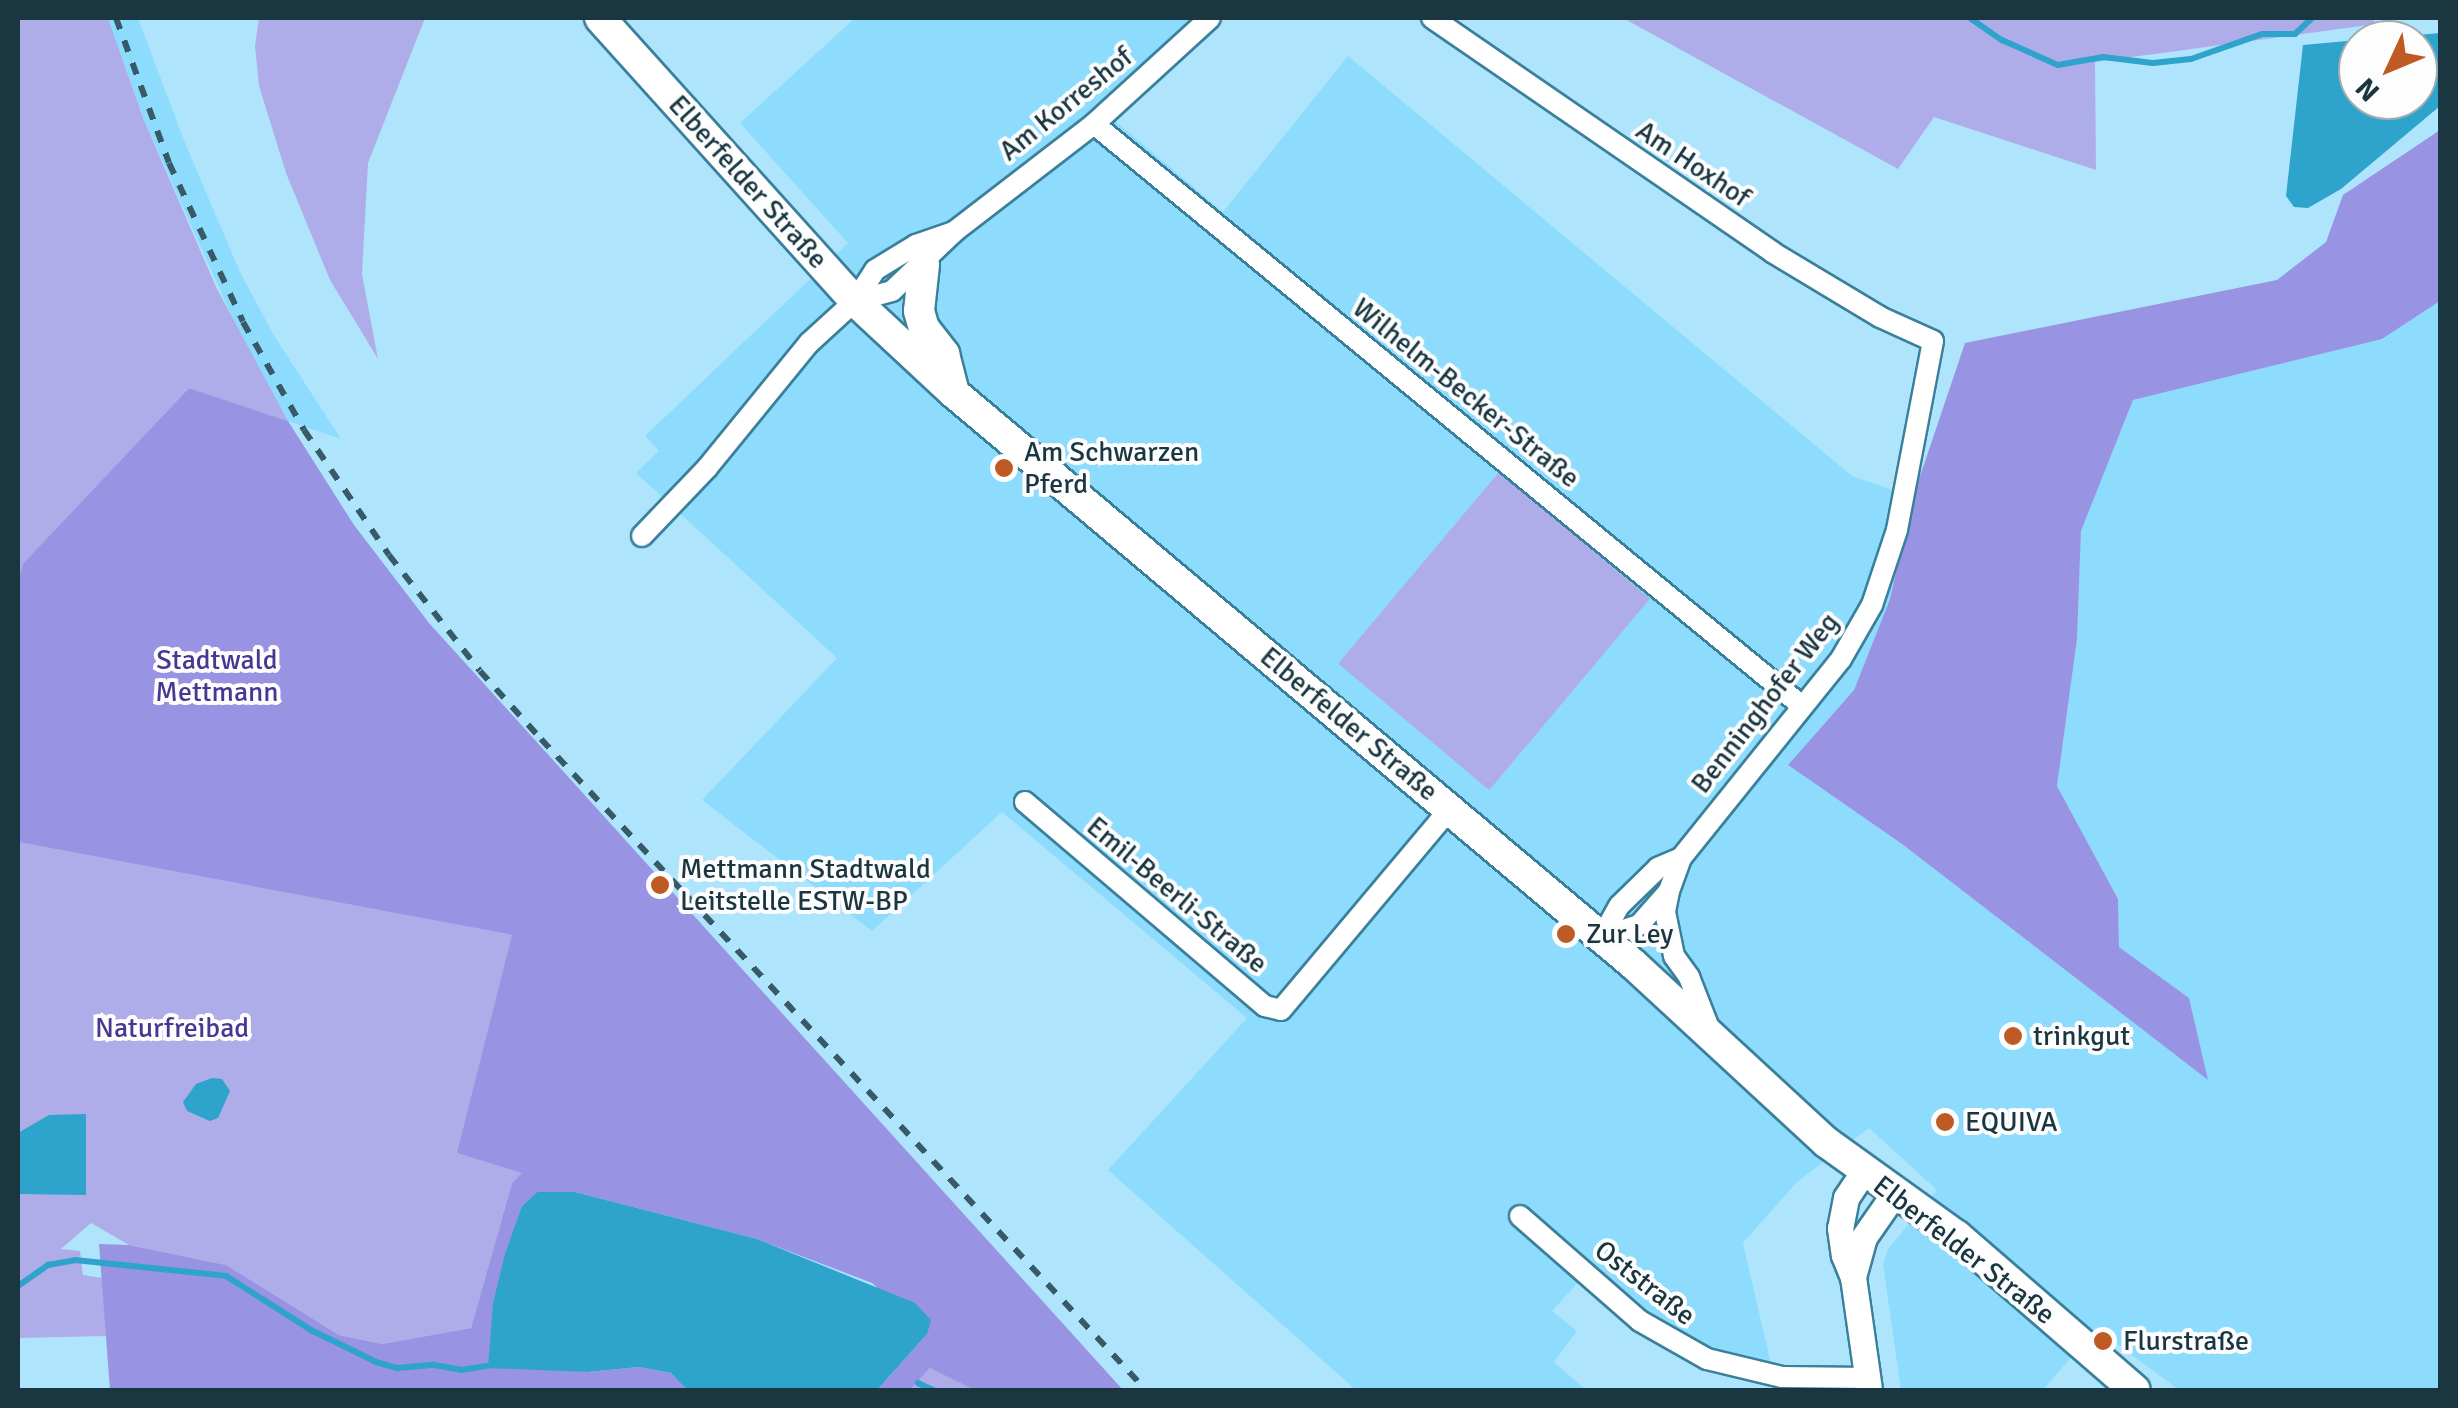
<!DOCTYPE html>
<meta charset="utf-8">
<style>
body{margin:0}
#map{position:relative;width:2458px;height:1408px;overflow:hidden;background:#afe5fc;font-family:Signika,sans-serif}
div>[style]{position:absolute}
.built>*{inset:0;background:#8ddcfd}
.green>*{inset:0;background:#afade9;transform-origin:0 0}
.forest>*{inset:0;background:#9893e2}
.water>*{inset:0;background:#2ea3cb}
.stream>*{height:6px;margin:-3px;padding:0 3px;transform-origin:3px;border-radius:3px;background:#2ea3cb}
.roads{filter:drop-shadow(2px 0 #3b809a) drop-shadow(-2px 0 #3b809a) drop-shadow(0 2px #3b809a) drop-shadow(0 -2px #3b809a)}
.minor>*{height:20px;margin:-10px;padding:0 10px;transform-origin:10px;border-radius:10px;background:#fff}
.tertiary>*{height:25px;margin:-12.5px;padding:0 12.5px;transform-origin:12.5px;border-radius:12.5px;background:#fff}
.secondary>*{height:30px;margin:-15px;padding:0 15px;transform-origin:15px;border-radius:15px;background:#fff}
.rail>*{height:6px;margin-top:-3px;transform-origin:0;background:repeating-linear-gradient(90deg,#385a68 0 12px,transparent 0 24px)}
.dots>*{width:28px;height:28px;translate:-50% -50%;box-sizing:border-box;border:5px solid #fdfdfd;border-radius:50%}
span{translate:-50% -50%;white-space:nowrap;text-align:center;line-height:1.15;-webkit-text-stroke:8px #fdfdfd;paint-order:stroke}
.street-label{font-size:28px;color:#193641}
.poi-label{font-size:28px;color:#193641}
.left{translate:0 -50%;text-align:left}
.park-label{font-size:28px;color:#473793}
.frame{position:absolute;inset:0;border:20px solid #193641;pointer-events:none}
.north{position:absolute;left:2338px;top:20px;width:100px;height:100px;box-sizing:border-box;background:#fdfdfd;border:2px solid #a2adb2;border-radius:50%;rotate:226deg;font-size:28px;font-weight:700;line-height:40px;text-align:center;color:#193641}
.north::after{content:'';display:block;margin:auto;width:35px;height:45px;background:#be5b24;clip-path:polygon(50% 0,100% 100%,50% 72%,0 100%)}
</style>
<div id="map">
<div class="built">
<div style="clip-path:polygon(108px 18px,138px 18px,185px 143px,240px 272px,273px 334px,341px 439px,288px 421px,243px 341px,143px 118px)"></div>
<div style="clip-path:polygon(855px 18px,1224px 18px,1113px 119px,1223px 212px,1348px 56px,1852px 476px,1913px 497px,1890px 599px,1854px 690px,1788px 765px,1902px 844px,2207px 1079px,2189px 998px,2119px 947px,2118px 899px,2057px 786px,2077px 639px,2081px 531px,2133px 400px,2382px 339px,2440px 301px,2440px 1390px,2179px 1390px,2096px 1328px,2043px 1390px,1901px 1390px,1883px 1264px,1888px 1249px,1937px 1190px,1869px 1128px,1797px 1182px,1743px 1243px,1771px 1364px,1690px 1343px,1592px 1267px,1552px 1311px,1577px 1331px,1554px 1362px,1586px 1390px,1356px 1390px,1108px 1170px,1247px 1018px,1002px 812px,872px 931px,702px 800px,837px 658px,636px 473px,659px 451px,645px 436px,848px 243px,740px 123px)"></div>
</div>
<div class="green">
<div style="clip-path:polygon(18px 18px,108px 18px,143px 118px,216px 287px,288px 421px,189px 388px,24px 564px,18px 582px)"></div>
<div style="clip-path:polygon(259px 18px,425px 18px,368px 163px,362px 274px,378px 359px,330px 280px,286px 173px,259px 86px,255px 46px)"></div>
<div style="clip-path:polygon(1623px 18px,2372px 18px,2376px 24px,2095px 62px,2096px 170px,1934px 117px,1898px 169px)"></div>
<div style="left:1499px;top:472px;width:197px;height:250px;rotate:40deg"></div>
<div style="clip-path:polygon(18px 842px,513px 935px,458px 1152px,524px 1172px,512px 1183px,471px 1328px,382px 1344px,339px 1335px,226px 1265px,129px 1245px,91px 1223px,61px 1249px,80px 1251px,83px 1275px,102px 1278px,107px 1336px,18px 1338px)"></div>
<div style="clip-path:polygon(930px 1368px,956px 1378px,975px 1390px,910px 1390px)"></div>
</div>
<div class="forest">
<div style="clip-path:polygon(2440px 130px,2440px 301px,2382px 339px,2133px 400px,2081px 531px,2077px 639px,2057px 786px,2118px 899px,2119px 947px,2189px 998px,2208px 1080px,1902px 844px,1788px 765px,1854px 690px,1890px 599px,1913px 497px,1965px 343px,2277px 280px,2326px 242px,2343px 195px)"></div>
<div style="clip-path:polygon(189px 388px,288px 421px,354px 525px,429px 623px,1123px 1390px,975px 1390px,930px 1368px,910px 1390px,877px 1390px,927px 1334px,872px 1283px,757px 1239px,575px 1192px,537px 1192px,522px 1206px,493px 1303px,550px 1368px,588px 1372px,639px 1367px,671px 1373px,687px 1390px,110px 1390px,99px 1244px,129px 1245px,226px 1265px,339px 1335px,382px 1344px,471px 1328px,512px 1183px,522px 1173px,457px 1153px,512px 935px,18px 842px,18px 582px,23px 564px)"></div>
</div>
<div class="water">
<div style="clip-path:polygon(2440px 33px,2440px 106px,2341px 189px,2308px 208px,2294px 207px,2286px 196px,2303px 45px,2358px 40px,2358px 100px,2418px 100px,2418px 40px,2361px 40px)"></div>
<div style="clip-path:polygon(212px 1078px,222px 1079px,230px 1091px,218px 1118px,210px 1121px,187px 1111px,183px 1102px,196px 1084px)"></div>
<div style="clip-path:polygon(86px 1114px,86px 1195px,18px 1194px,18px 1133px,49px 1115px)"></div>
<div style="clip-path:polygon(537px 1192px,575px 1192px,757px 1239px,915px 1303px,931px 1320px,927px 1334px,877px 1390px,687px 1390px,671px 1373px,639px 1367px,588px 1372px,488px 1368px,493px 1303px,505px 1254px,522px 1206px)"></div>
</div>
<div class="stream">
<div style="left:1970px;top:18px;width:39px;rotate:35deg"></div>
<div style="left:2002px;top:40px;width:61px;rotate:24.1deg"></div>
<div style="left:2058px;top:65px;width:46px;rotate:-10.1deg"></div>
<div style="left:2103px;top:57px;width:50px;rotate:6.8deg"></div>
<div style="left:2153px;top:63px;width:38px;rotate:-6deg"></div>
<div style="left:2191px;top:59px;width:75px;rotate:-19.4deg"></div>
<div style="left:2262px;top:34px;width:33px"></div>
<div style="left:2295px;top:34px;width:23px;rotate:-43deg"></div>
<div style="left:18px;top:1286px;width:37px;rotate:-35deg"></div>
<div style="left:48px;top:1265px;width:27px;rotate:-10deg"></div>
<div style="left:75px;top:1260px;width:152px;rotate:6deg"></div>
<div style="left:226px;top:1276px;width:101px;rotate:32.4deg"></div>
<div style="left:311px;top:1330px;width:72px;rotate:26.2deg"></div>
<div style="left:376px;top:1362px;width:22px;rotate:16deg"></div>
<div style="left:397px;top:1368px;width:37px;rotate:-5deg"></div>
<div style="left:434px;top:1365px;width:27px;rotate:10deg"></div>
<div style="left:461px;top:1370px;width:31px;rotate:-9deg"></div>
<div style="left:918px;top:1383px;width:17px;rotate:25deg"></div>
</div>
<div class="roads">
<div class="minor">
<div style="left:1432px;top:18px;width:413px;rotate:34.5deg"></div>
<div style="left:1772px;top:252px;width:126px;rotate:31deg"></div>
<div style="left:1880px;top:317px;width:58px;rotate:24.4deg"></div>
<div style="left:1933px;top:341px;width:192px;rotate:100.8deg"></div>
<div style="left:1897px;top:530px;width:79px;rotate:108.4deg"></div>
<div style="left:1872px;top:605px;width:62px;rotate:119.9deg"></div>
<div style="left:1841px;top:659px;width:255px;rotate:128.8deg"></div>
<div style="left:1681px;top:858px;width:25px;rotate:157deg"></div>
<div style="left:1658px;top:868px;width:54px;rotate:135.7deg"></div>
<div style="left:1619px;top:906px;width:35px;rotate:119deg"></div>
<div style="left:1094px;top:124px;width:917px;rotate:39.42deg"></div>
<div style="left:855px;top:301px;width:38px;rotate:-15deg"></div>
<div style="left:892px;top:291px;width:87px;rotate:-43.6deg"></div>
<div style="left:955px;top:231px;width:175px;rotate:-37.6deg"></div>
<div style="left:1094px;top:124px;width:157px;rotate:-42.4deg"></div>
<div style="left:642px;top:536px;width:94px;rotate:-46.3deg"></div>
<div style="left:707px;top:468px;width:161px;rotate:-50.8deg"></div>
<div style="left:809px;top:343px;width:62px;rotate:-42.4deg"></div>
<div style="left:855px;top:301px;width:37px;rotate:-57deg"></div>
<div style="left:875px;top:270px;width:48px;rotate:-31.4deg"></div>
<div style="left:916px;top:245px;width:39px;rotate:-19deg"></div>
<div style="left:1025px;top:802px;width:315px;rotate:40.4deg"></div>
<div style="left:1265px;top:1006px;width:16px;rotate:14deg"></div>
<div style="left:1281px;top:1010px;width:261px;rotate:-50deg"></div>
<div style="left:1669px;top:891px;width:21px;rotate:101deg"></div>
<div style="left:1665px;top:912px;width:45px;rotate:78.4deg"></div>
<div style="left:1674px;top:956px;width:26px;rotate:54deg"></div>
<div style="left:1689px;top:977px;width:55px;rotate:68.6deg"></div>
<div style="left:1602px;top:937px;width:39px;rotate:-18deg"></div>
<div style="left:1639px;top:925px;width:45px;rotate:-48.6deg"></div>
<div style="left:1669px;top:891px;width:35px;rotate:-70deg"></div>
<div style="left:1520px;top:1216px;width:159px;rotate:41.2deg"></div>
<div style="left:1640px;top:1321px;width:77px;rotate:29.6deg"></div>
<div style="left:1707px;top:1359px;width:77px;rotate:13.5deg"></div>
<div style="left:1782px;top:1377px;width:85px;rotate:0.7deg"></div>
</div>
<div class="tertiary">
<div style="left:1864px;top:1171px;width:32px;rotate:124deg"></div>
<div style="left:1846px;top:1198px;width:31px;rotate:101deg"></div>
<div style="left:1840px;top:1228px;width:27px;rotate:82deg"></div>
<div style="left:1844px;top:1255px;width:24px;rotate:68deg"></div>
<div style="left:1853px;top:1277px;width:114px;rotate:81.9deg"></div>
<div style="left:1853px;top:1277px;width:41px;rotate:-74.6deg"></div>
<div style="left:1864px;top:1237px;width:56px;rotate:-55.2deg"></div>
</div>
<div class="secondary">
<div style="left:600px;top:18px;width:381px;rotate:48deg"></div>
<div style="left:855px;top:301px;width:135px;rotate:42.9deg"></div>
<div style="left:954px;top:393px;width:887px;rotate:40.06deg"></div>
<div style="left:1633px;top:964px;width:263px;rotate:42.7deg"></div>
<div style="left:1826px;top:1142px;width:161px;rotate:35.7deg"></div>
<div style="left:1957px;top:1236px;width:235px;rotate:40.9deg"></div>
<div style="left:924px;top:265px;width:46px;rotate:96.2deg"></div>
<div style="left:919px;top:311px;width:18px;rotate:74deg"></div>
<div style="left:924px;top:328px;width:33px;rotate:52deg"></div>
<div style="left:944px;top:354px;width:40px;rotate:75.6deg"></div>
</div>
</div>
<div class="rail">
<div style="left:116px;top:18px;width:154px;rotate:69.9deg"></div>
<div style="left:169px;top:163px;width:175px;rotate:65deg"></div>
<div style="left:243px;top:322px;width:124px;rotate:60.5deg"></div>
<div style="left:304px;top:430px;width:151px;rotate:55.8deg"></div>
<div style="left:389px;top:555px;width:147px;rotate:51.9deg"></div>
<div style="left:480px;top:671px;width:91px;rotate:48.1deg"></div>
<div style="left:541px;top:739px;width:889px;rotate:47.1deg"></div>
</div>
<div class="dots">
<div style="left:1004px;top:468px;background:#be5b24"></div>
<div style="left:660px;top:885px;background:#be5b24"></div>
<div style="left:1566px;top:934px;background:#be5b24"></div>
<div style="left:2013px;top:1036px;background:#be5b24"></div>
<div style="left:1945px;top:1122px;background:#be5b24"></div>
<div style="left:2103px;top:1341px;background:#be5b24"></div>
</div>
<div class="street-label">
<span style="left:1066px;top:104px;rotate:-39deg">Am Korreshof</span>
<span style="left:1693px;top:164px;rotate:34deg">Am Hoxhof</span>
<span style="left:748px;top:182px;rotate:48deg">Elberfelder Straße</span>
<span style="left:1466px;top:393px;rotate:39deg">Wilhelm-Becker-Straße</span>
<span style="left:1765px;top:703px;rotate:-52deg">Benninghofer Weg</span>
<span style="left:1349px;top:724px;rotate:40deg">Elberfelder Straße</span>
<span style="left:1177px;top:895px;rotate:40deg">Emil-Beerli-Straße</span>
<span style="left:1964px;top:1250px;rotate:38deg">Elberfelder Straße</span>
<span style="left:1645px;top:1283px;rotate:38deg">Oststraße</span>
</div>
<div class="poi-label">
<span class="left" style="left:1024px;top:468px">Am Schwarzen<br>Pferd</span>
<span class="left" style="left:680px;top:885px">Mettmann Stadtwald<br>Leitstelle ESTW-BP</span>
<span class="left" style="left:1586px;top:934px">Zur Ley</span>
<span class="left" style="left:2033px;top:1036px">trinkgut</span>
<span class="left" style="left:1965px;top:1122px">EQUIVA</span>
<span class="left" style="left:2123px;top:1341px">Flurstraße</span>
</div>
<div class="park-label">
<span style="left:217px;top:676px">Stadtwald<br>Mettmann</span>
<span style="left:172px;top:1028px">Naturfreibad</span>
</div>
<div class="frame"></div>
<div class="north">N</div>
</div>
